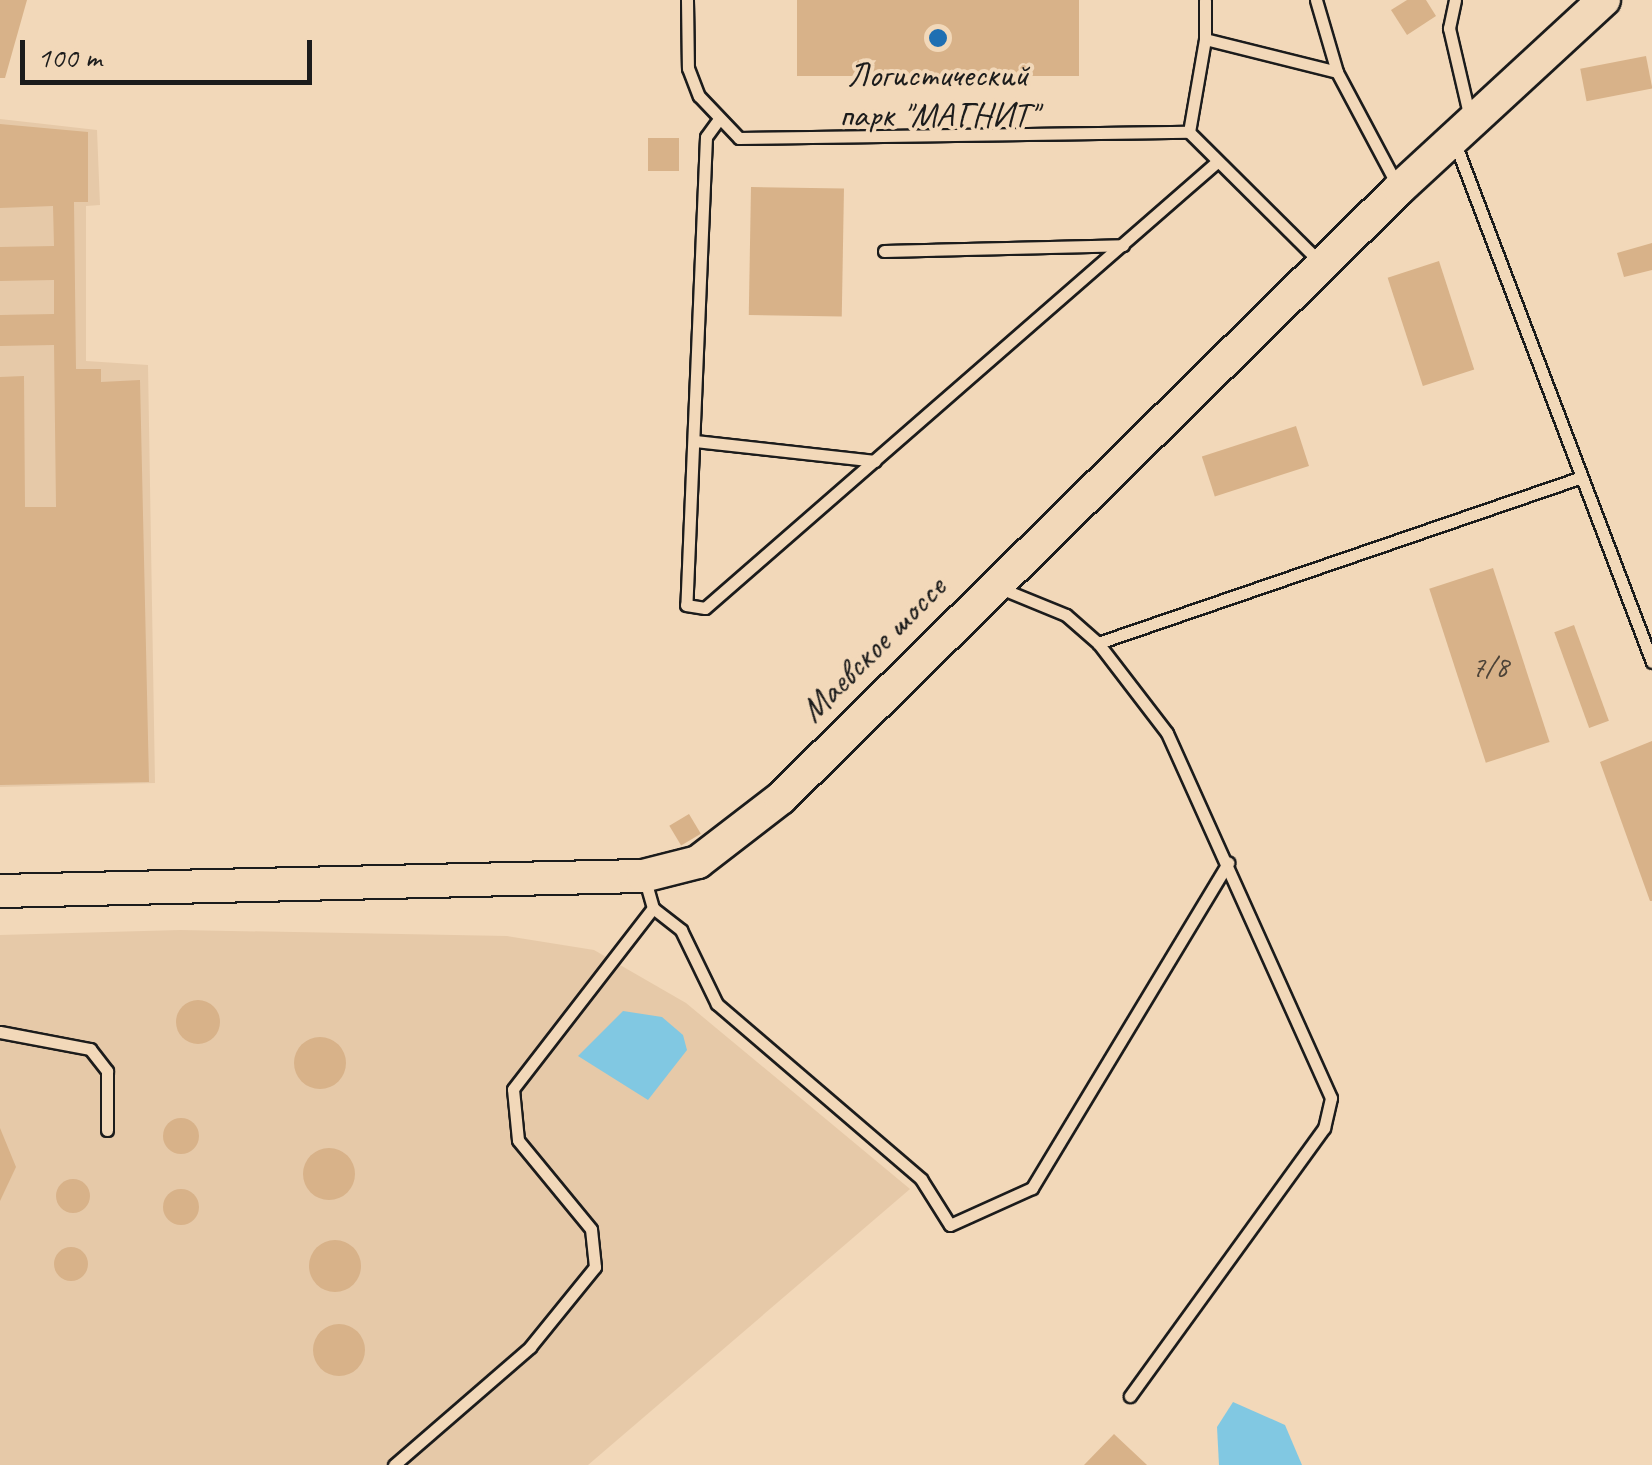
<!DOCTYPE html>
<meta charset="utf-8">
<style>
body{margin:0}
#map{position:relative;width:1652px;height:1465px;overflow:hidden;background:#f2d8b9;font-family:Caveat,sans-serif}
div>[style]{position:absolute}
.built>*{inset:0;background:#e6c9a8}
.water>*{inset:0;background:#81c8e2}
.building>*{inset:0;background:#d8b289;transform-origin:0 0}
.round{border-radius:50%}
.roads{filter:drop-shadow(2px 0 #1c1c1c) drop-shadow(-2px 0 #1c1c1c) drop-shadow(0 2px #1c1c1c) drop-shadow(0 -2px #1c1c1c)}
.lane>*{height:11px;margin:-5.5px;padding:0 5.5px;transform-origin:5.5px;border-radius:5.5px;background:#f2d8b9}
.secondary>*{height:32px;margin:-16px;padding:0 16px;transform-origin:16px;border-radius:16px;background:#f2d8b9}
.dots>*{width:28px;height:28px;translate:-50% -50%;box-sizing:border-box;border:5px solid #f2d8b9;border-radius:50%}
span{translate:-50% -50%;white-space:nowrap;text-align:center;line-height:1.15;-webkit-text-stroke:8px #f2d8b9;paint-order:stroke}
.number-label{font-size:30px;color:#4b4237}
.number-label span{-webkit-text-stroke-width:0}
.poi-label{font-size:35px;color:#1c1c1c}
.street-label{font-size:35px;color:#1c1c1c}
.scale{position:absolute;left:20px;top:40px;width:292px;height:45px;box-sizing:border-box;border:5px solid #1c1c1c;border-top:0;padding-left:12px;font-size:30px;line-height:35px;white-space:nowrap;color:#1c1c1c;-webkit-text-stroke:8px #f2d8b9;paint-order:stroke}
</style>
<div id="map">
<div class="built">
<div style="clip-path:polygon(0 119px,97px 130px,100px 205px,86px 206px,86px 361px,148px 365px,155px 783px,0 787px)"></div>
<div style="clip-path:polygon(180px 930px,507px 936px,594px 950px,686px 1003px,910px 1189px,588px 1465px,0 1465px,0 935px)"></div>
</div>
<div class="water">
<div style="clip-path:polygon(623px 1011px,662px 1017px,683px 1035px,687px 1050px,648px 1100px,578px 1056px)"></div>
<div style="clip-path:polygon(1233px 1402px,1285px 1425px,1302px 1465px,1219px 1465px,1217px 1427px)"></div>
</div>
<div class="building">
<div style="clip-path:polygon(0 0,27px 0,5px 78px,0 78px)"></div>
<div style="left:797px;top:0;width:282px;height:76px"></div>
<div style="clip-path:polygon(1407px 0,1426px 0,1436px 16px,1407px 35px,1391px 10px)"></div>
<div style="left:1646px;top:56px;width:33px;height:67px;rotate:79deg"></div>
<div style="clip-path:polygon(0 124px,88px 132px,88px 202px,74px 202px,76px 369px,101px 369px,101px 382px,140px 380px,149px 782px,0 785px,0 377px,24px 376px,25px 507px,56px 507px,54px 345px,0 346px,0 315px,54px 314px,54px 280px,0 281px,0 247px,54px 246px,53px 206px,0 208px)"></div>
<div style="left:648px;top:138px;width:31px;height:33px"></div>
<div style="left:751px;top:187px;width:93px;height:128px;rotate:1deg"></div>
<div style="clip-path:polygon(1652px 243px,1652px 270px,1624px 277px,1617px 253px)"></div>
<div style="left:1439px;top:261px;width:114px;height:54px;rotate:72deg"></div>
<div style="left:1296px;top:426px;width:42px;height:99px;rotate:72deg"></div>
<div style="left:1493px;top:568px;width:183px;height:67px;rotate:72deg"></div>
<div style="left:1574px;top:625px;width:102px;height:21px;rotate:70deg"></div>
<div style="clip-path:polygon(1652px 741px,1652px 901px,1650px 901px,1600px 762px)"></div>
<div style="left:689px;top:814px;width:23px;height:23px;rotate:59deg"></div>
<div class="round" style="left:176px;top:1000px;width:44px;height:44px"></div>
<div class="round" style="left:294px;top:1037px;width:52px;height:52px"></div>
<div class="round" style="left:163px;top:1118px;width:36px;height:36px"></div>
<div style="clip-path:polygon(0 1128px,16px 1167px,0 1201px)"></div>
<div class="round" style="left:303px;top:1148px;width:52px;height:52px"></div>
<div class="round" style="left:56px;top:1179px;width:34px;height:34px"></div>
<div class="round" style="left:163px;top:1189px;width:36px;height:36px"></div>
<div class="round" style="left:309px;top:1240px;width:52px;height:52px"></div>
<div class="round" style="left:54px;top:1247px;width:34px;height:34px"></div>
<div class="round" style="left:313px;top:1324px;width:52px;height:52px"></div>
<div style="clip-path:polygon(1114px 1434px,1147px 1465px,1084px 1465px)"></div>
</div>
<div class="roads">
<div class="lane">
<div style="left:687px;top:0;width:68px;rotate:89.2deg"></div>
<div style="left:688px;top:68px;width:30px;rotate:69deg"></div>
<div style="left:699px;top:96px;width:58px;rotate:46.4deg"></div>
<div style="left:739px;top:138px;width:450px;rotate:-0.8deg"></div>
<div style="left:1189px;top:132px;width:94px;rotate:-80.2deg"></div>
<div style="left:1205px;top:39px;width:136px;rotate:14deg"></div>
<div style="left:1337px;top:72px;width:128px;rotate:62deg"></div>
<div style="left:1205px;top:0;width:39px;rotate:90deg"></div>
<div style="left:1316px;top:0;width:75px;rotate:73.7deg"></div>
<div style="left:1455px;top:0;width:29px;rotate:102deg"></div>
<div style="left:1449px;top:28px;width:92px;rotate:76.9deg"></div>
<div style="left:719px;top:119px;width:22px;rotate:126deg"></div>
<div style="left:706px;top:137px;width:468px;rotate:92.4deg"></div>
<div style="left:686px;top:605px;width:19px;rotate:9deg"></div>
<div style="left:705px;top:608px;width:680px;rotate:-41.07deg"></div>
<div style="left:1189px;top:132px;width:183px;rotate:44.8deg"></div>
<div style="left:1455px;top:143px;width:555px;rotate:69.21deg"></div>
<div style="left:884px;top:251px;width:239px;rotate:-1.4deg"></div>
<div style="left:695px;top:441px;width:181px;rotate:6.3deg"></div>
<div style="left:1000px;top:588px;width:71px;rotate:22.2deg"></div>
<div style="left:1066px;top:615px;width:43px;rotate:41.2deg"></div>
<div style="left:1098px;top:643px;width:113px;rotate:52.5deg"></div>
<div style="left:1167px;top:733px;width:400px;rotate:65.8deg"></div>
<div style="left:1331px;top:1098px;width:31px;rotate:103deg"></div>
<div style="left:1324px;top:1128px;width:331px;rotate:125.9deg"></div>
<div style="left:1098px;top:643px;width:509px;rotate:-18.93deg"></div>
<div style="left:653px;top:908px;width:36px;rotate:38deg"></div>
<div style="left:681px;top:930px;width:82px;rotate:64.1deg"></div>
<div style="left:717px;top:1004px;width:269px;rotate:40.6deg"></div>
<div style="left:921px;top:1179px;width:54px;rotate:57.8deg"></div>
<div style="left:950px;top:1225px;width:90px;rotate:-24.3deg"></div>
<div style="left:1032px;top:1188px;width:380px;rotate:-58.9deg"></div>
<div style="left:0;top:1032px;width:92px;rotate:10.7deg"></div>
<div style="left:90px;top:1049px;width:28px;rotate:52deg"></div>
<div style="left:107px;top:1071px;width:59px;rotate:90deg"></div>
<div style="left:394px;top:1465px;width:180px;rotate:-40.9deg"></div>
<div style="left:530px;top:1347px;width:103px;rotate:-50.9deg"></div>
<div style="left:595px;top:1267px;width:38px;rotate:-96deg"></div>
<div style="left:591px;top:1229px;width:115px;rotate:-129.4deg"></div>
<div style="left:518px;top:1140px;width:51px;rotate:-95.6deg"></div>
<div style="left:513px;top:1089px;width:229px;rotate:-52.3deg"></div>
<div style="left:653px;top:908px;width:29px;rotate:-106deg"></div>
</div>
<div class="secondary">
<div style="left:0;top:891px;width:643px;rotate:-1.34deg"></div>
<div style="left:643px;top:876px;width:57px;rotate:-14.3deg"></div>
<div style="left:698px;top:862px;width:105px;rotate:-37.6deg"></div>
<div style="left:781px;top:798px;width:868px;rotate:-44.58deg"></div>
<div style="left:1399px;top:189px;width:279px;rotate:-42.7deg"></div>
</div>
</div>
<div class="dots">
<div style="left:938px;top:38px;background:#1f6fb2"></div>
</div>
<div class="number-label">
<span style="left:1490px;top:666px">7/8</span>
</div>
<div class="poi-label">
<span style="left:938px;top:95px">Логистический<br>парк "МАГНИТ"</span>
</div>
<div class="street-label">
<span style="left:873px;top:649px;rotate:-45deg">Маевское шоссе</span>
</div>
<div class="scale">100 m</div>
</div>
